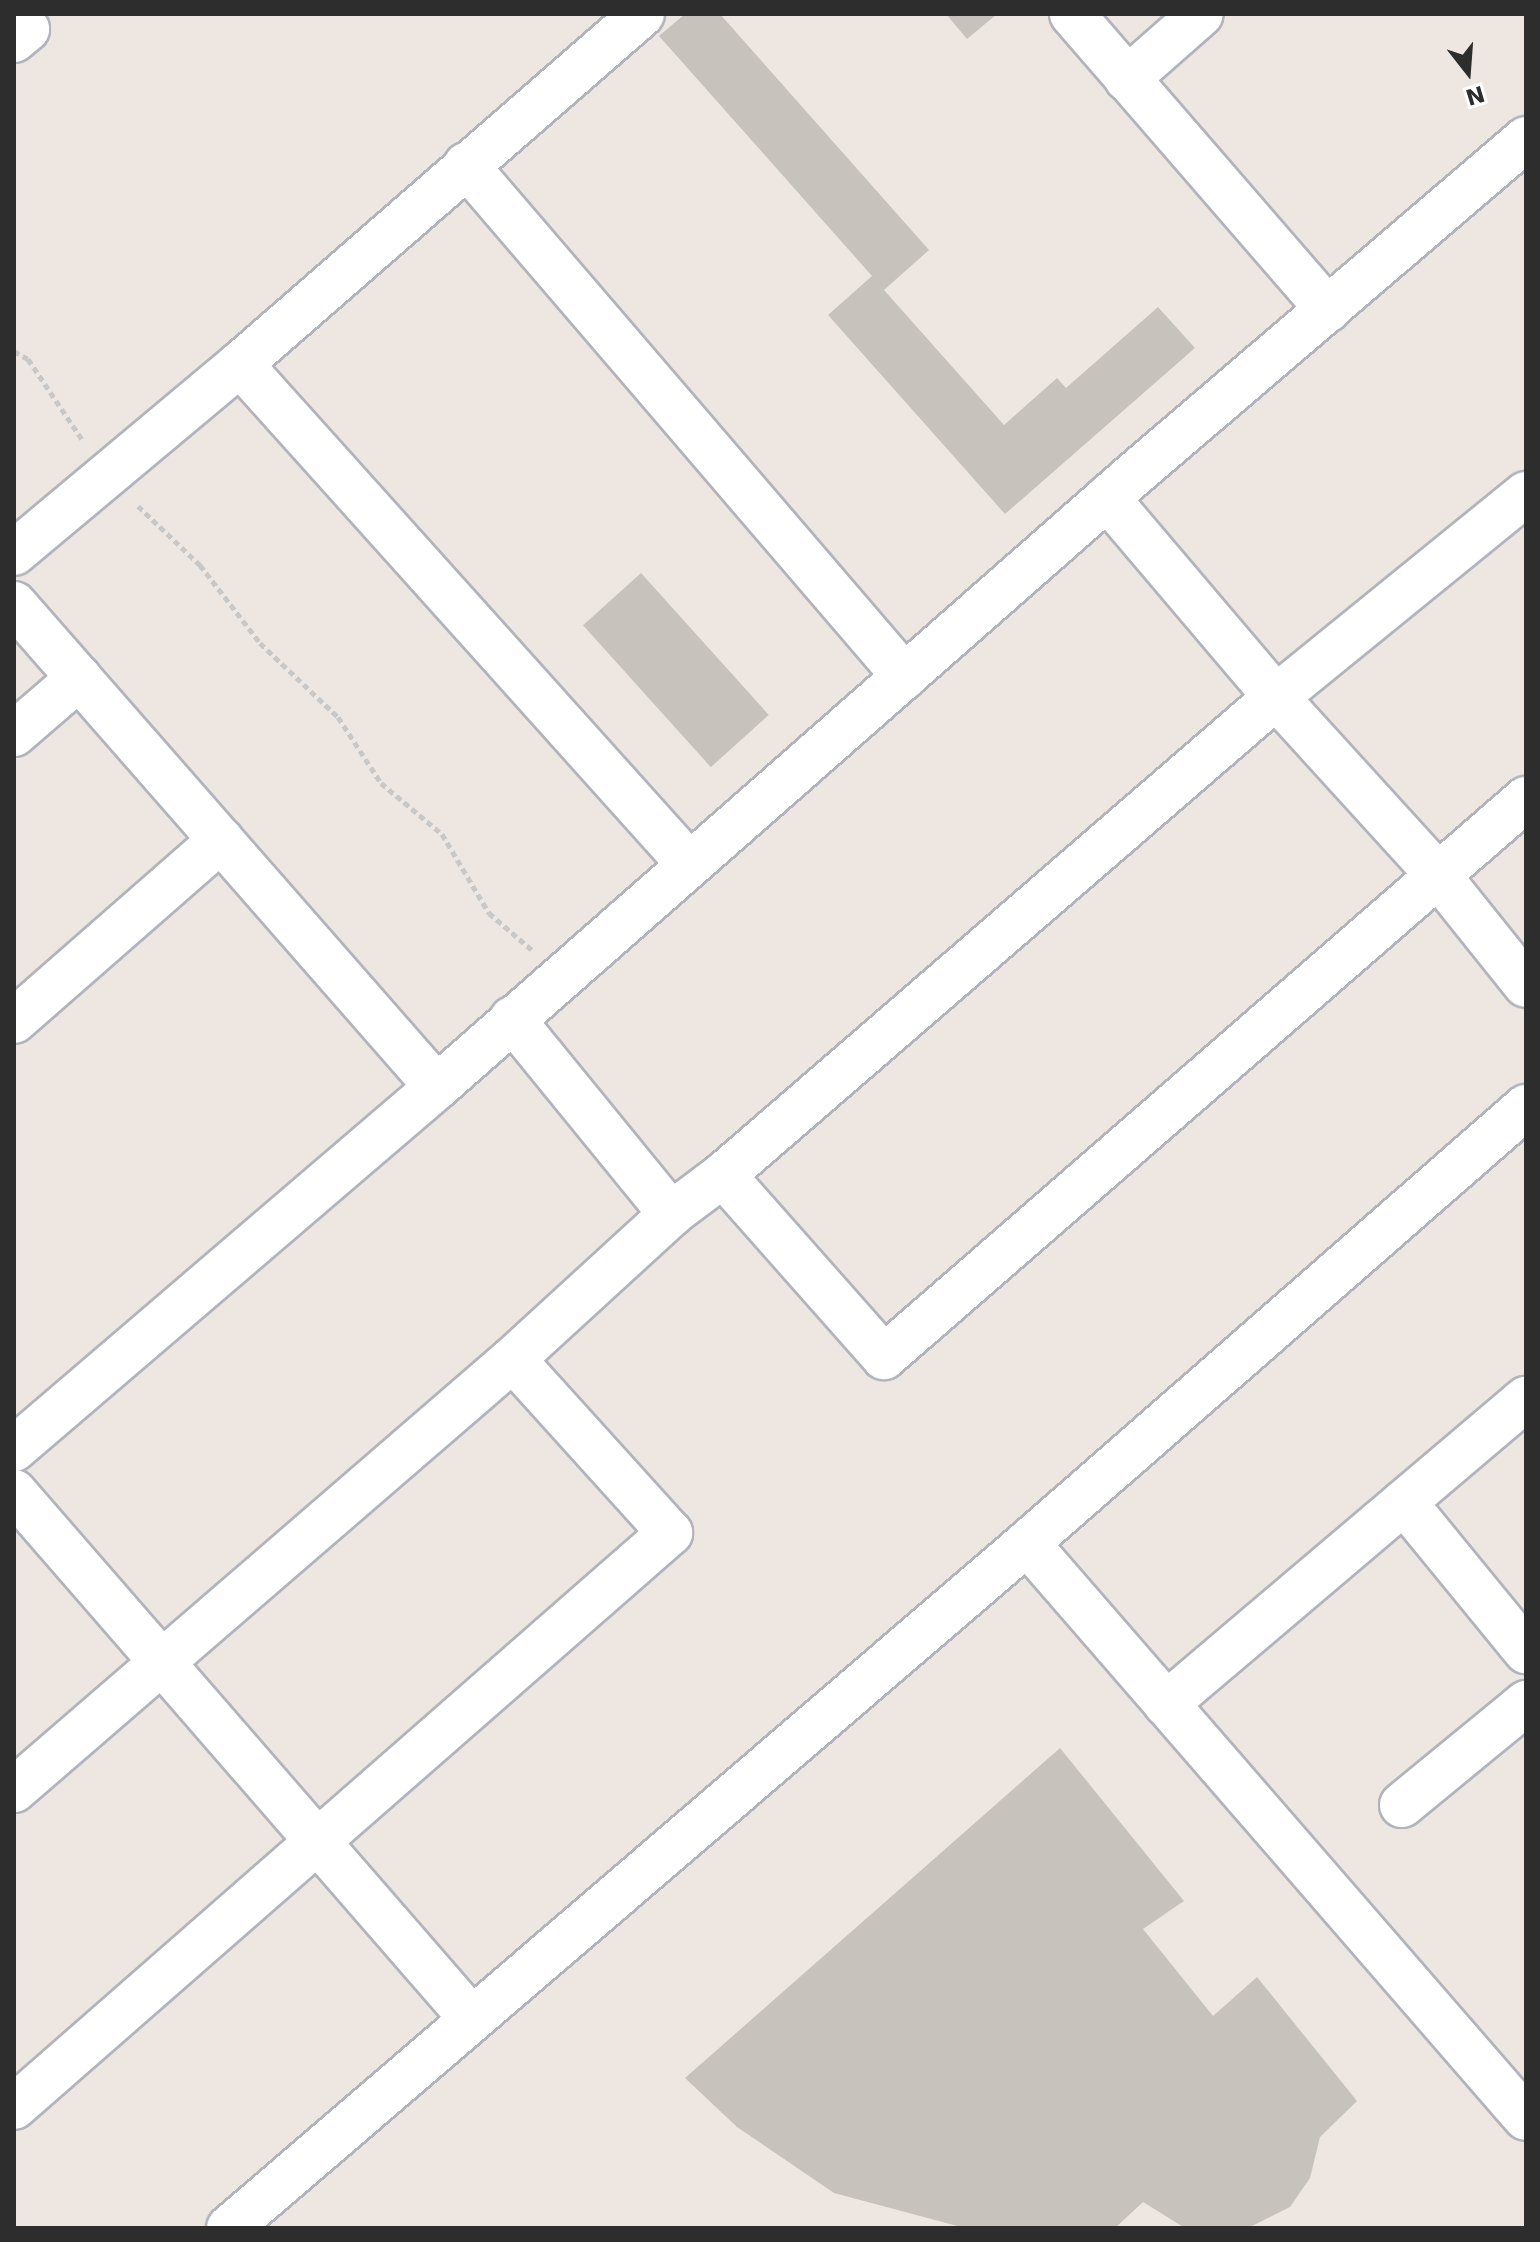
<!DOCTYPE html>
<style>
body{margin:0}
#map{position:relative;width:1540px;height:2242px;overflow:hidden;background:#eee7e1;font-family:"DejaVu Sans",sans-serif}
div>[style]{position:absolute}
.building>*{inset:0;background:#c7c2bc;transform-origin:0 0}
.path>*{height:5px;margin-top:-2.5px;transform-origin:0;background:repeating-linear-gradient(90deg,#c8c8c8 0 6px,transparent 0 10px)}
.roads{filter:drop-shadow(2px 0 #b1b4bd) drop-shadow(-2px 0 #b1b4bd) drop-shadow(0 2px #b1b4bd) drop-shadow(0 -2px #b1b4bd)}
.minor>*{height:44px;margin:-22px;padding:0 22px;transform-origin:22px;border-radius:22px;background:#fff}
span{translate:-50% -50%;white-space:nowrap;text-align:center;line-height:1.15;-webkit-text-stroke:7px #fff;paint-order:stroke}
.frame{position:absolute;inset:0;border:16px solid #2d2d2d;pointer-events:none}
.north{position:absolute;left:1428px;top:32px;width:80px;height:80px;-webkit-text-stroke:6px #fff;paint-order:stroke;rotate:163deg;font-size:22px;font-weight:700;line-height:32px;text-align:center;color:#2d2d2d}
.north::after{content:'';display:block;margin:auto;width:28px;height:36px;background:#2d2d2d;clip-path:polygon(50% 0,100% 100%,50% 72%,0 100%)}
</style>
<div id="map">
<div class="building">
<div style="clip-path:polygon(685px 14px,720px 14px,929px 250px,884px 290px,1004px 425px,1057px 378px,1066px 388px,1158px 307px,1195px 348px,1005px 514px,828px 315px,872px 276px,659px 36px)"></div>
<div style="clip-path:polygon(946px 14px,997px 14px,967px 39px)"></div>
<div style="left:641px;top:573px;width:191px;height:78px;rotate:48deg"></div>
<div style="clip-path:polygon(1060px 1748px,1184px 1901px,1143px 1929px,1213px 2016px,1257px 1977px,1357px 2101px,1320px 2137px,1310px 2178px,1290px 2207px,1248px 2228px,1185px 2228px,1143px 2202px,1115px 2228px,965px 2228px,834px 2193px,737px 2127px,685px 2078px)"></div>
</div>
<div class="path">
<div style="left:14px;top:351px;width:16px;rotate:30deg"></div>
<div style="left:28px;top:359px;width:99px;rotate:56.1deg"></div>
<div style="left:138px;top:506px;width:86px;rotate:43.6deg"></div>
<div style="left:200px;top:565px;width:98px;rotate:52.4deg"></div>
<div style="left:260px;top:643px;width:108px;rotate:43.5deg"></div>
<div style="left:338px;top:717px;width:79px;rotate:56.9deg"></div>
<div style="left:381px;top:783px;width:80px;rotate:39.9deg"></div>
<div style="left:442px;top:834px;width:92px;rotate:59.3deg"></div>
<div style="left:489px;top:913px;width:57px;rotate:40.7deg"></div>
</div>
<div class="roads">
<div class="minor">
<div style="left:1072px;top:14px;width:391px;rotate:49.1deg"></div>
<div style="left:14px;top:40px;width:17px;rotate:-40deg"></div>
<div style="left:27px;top:29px;width:19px;rotate:-129deg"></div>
<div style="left:1127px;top:79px;width:98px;rotate:-41.3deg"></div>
<div style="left:466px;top:165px;width:674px;rotate:49.39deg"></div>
<div style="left:240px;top:364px;width:673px;rotate:48.07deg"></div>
<div style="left:1107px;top:498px;width:261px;rotate:49.7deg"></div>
<div style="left:1276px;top:697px;width:239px;rotate:47.7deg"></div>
<div style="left:1437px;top:874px;width:142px;rotate:51.3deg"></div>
<div style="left:14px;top:553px;width:295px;rotate:-39.9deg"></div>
<div style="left:240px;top:364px;width:533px;rotate:-41.04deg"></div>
<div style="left:14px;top:604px;width:642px;rotate:48.79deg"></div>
<div style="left:14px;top:734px;width:86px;rotate:-40.7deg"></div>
<div style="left:512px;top:1019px;width:252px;rotate:50.8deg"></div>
<div style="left:14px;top:1021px;width:275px;rotate:-41.2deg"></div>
<div style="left:723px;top:1175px;width:243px;rotate:48.5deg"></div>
<div style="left:884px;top:1357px;width:851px;rotate:-41deg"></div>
<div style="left:14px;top:1449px;width:557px;rotate:-40.56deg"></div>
<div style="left:437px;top:1087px;width:924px;rotate:-41.31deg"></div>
<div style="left:1131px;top:477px;width:520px;rotate:-40.55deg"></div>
<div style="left:14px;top:1492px;width:697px;rotate:49.02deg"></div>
<div style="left:1404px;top:1502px;width:193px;rotate:50.7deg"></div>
<div style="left:1027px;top:1543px;width:761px;rotate:49.05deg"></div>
<div style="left:1166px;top:1704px;width:472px;rotate:-40.3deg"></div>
<div style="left:14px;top:1790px;width:659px;rotate:-40.82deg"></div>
<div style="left:513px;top:1359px;width:214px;rotate:-42.5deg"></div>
<div style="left:671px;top:1214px;width:65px;rotate:-36.9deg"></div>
<div style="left:723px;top:1175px;width:731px;rotate:-40.84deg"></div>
<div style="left:1276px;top:697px;width:322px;rotate:-39.1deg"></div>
<div style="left:1402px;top:1805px;width:161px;rotate:-39.4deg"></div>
<div style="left:14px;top:2107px;width:872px;rotate:-41.19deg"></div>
<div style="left:670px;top:1533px;width:234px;rotate:-132.1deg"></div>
<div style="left:229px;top:2228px;width:1052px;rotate:-40.64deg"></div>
<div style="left:1027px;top:1543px;width:663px;rotate:-41.15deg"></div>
</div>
</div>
<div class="frame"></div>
<div class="north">N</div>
</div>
